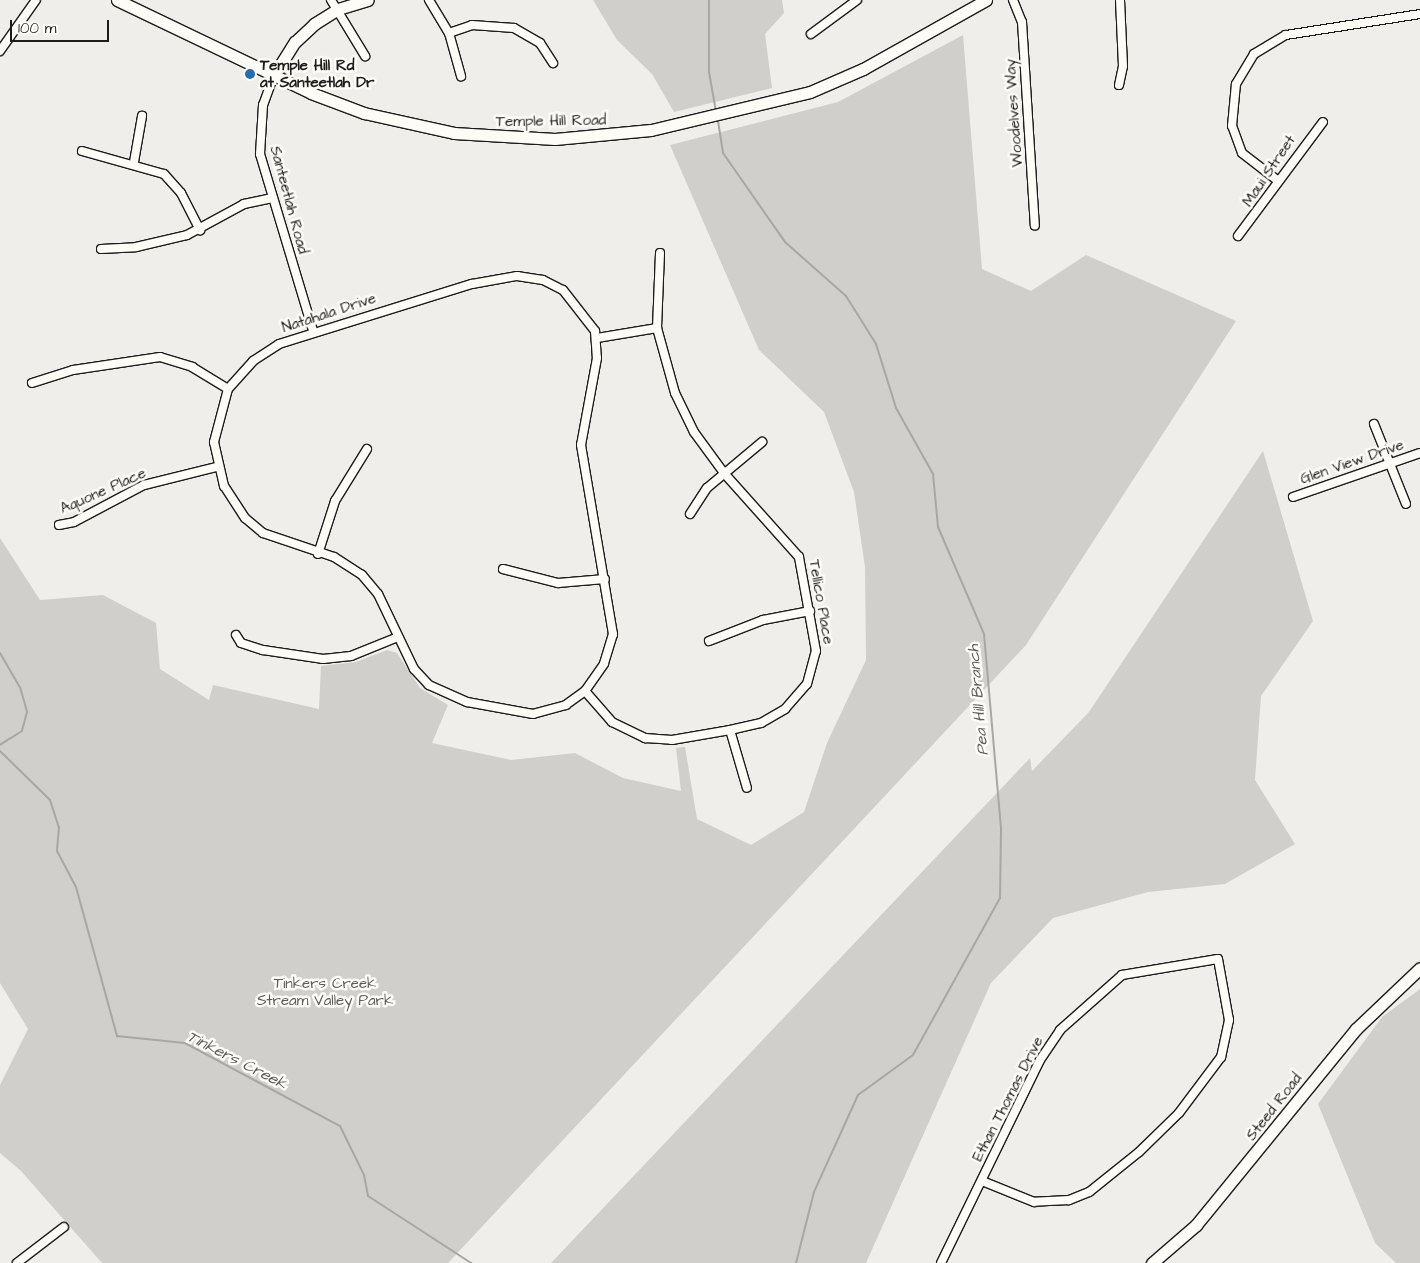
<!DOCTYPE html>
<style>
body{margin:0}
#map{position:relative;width:1420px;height:1263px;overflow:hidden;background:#f0eeea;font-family:"Architects Daughter",sans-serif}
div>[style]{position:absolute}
.green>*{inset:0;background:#d0cfcc}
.stream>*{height:2px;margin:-1px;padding:0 1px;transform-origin:1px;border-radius:1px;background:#a8a7a3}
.roads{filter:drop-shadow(1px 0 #1c1c1c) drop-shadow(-1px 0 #1c1c1c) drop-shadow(0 1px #1c1c1c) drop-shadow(0 -1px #1c1c1c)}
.street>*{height:8px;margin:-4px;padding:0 4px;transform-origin:4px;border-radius:4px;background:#fdfcf7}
.secondary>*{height:11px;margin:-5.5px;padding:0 5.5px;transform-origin:5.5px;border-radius:5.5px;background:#fdfcf7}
.dots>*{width:14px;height:14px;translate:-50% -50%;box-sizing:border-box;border:2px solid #fdfcf7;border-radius:50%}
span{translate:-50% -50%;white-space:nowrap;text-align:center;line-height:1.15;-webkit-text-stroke:5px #fdfcf7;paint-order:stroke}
.poi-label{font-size:15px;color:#1c1c1c;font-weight:700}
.left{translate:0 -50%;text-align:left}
.street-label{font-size:15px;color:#1c1c1c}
.park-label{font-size:15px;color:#5b5b5a}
.water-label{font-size:16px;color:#5b5b59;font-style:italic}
.scale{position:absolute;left:10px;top:20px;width:99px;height:22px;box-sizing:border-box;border:2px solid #1c1c1c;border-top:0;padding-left:6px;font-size:15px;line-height:18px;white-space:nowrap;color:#1c1c1c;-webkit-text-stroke:4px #fdfcf7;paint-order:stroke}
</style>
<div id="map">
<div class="green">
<div style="clip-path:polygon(593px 0,782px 0,784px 13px,765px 34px,772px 88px,674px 112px,652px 74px,617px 40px)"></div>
<div style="clip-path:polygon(963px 35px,982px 269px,1031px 291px,1086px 255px,1236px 321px,1026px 645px,448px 1263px,102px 1263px,21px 1171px,0 1153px,0 1085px,28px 1029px,0 983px,0 538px,40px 600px,103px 595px,156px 623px,160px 669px,209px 700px,213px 685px,319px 709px,321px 666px,356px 662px,387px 650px,397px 653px,420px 688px,448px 705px,432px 743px,511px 760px,575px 753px,623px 778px,681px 791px,676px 748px,685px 747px,697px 819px,751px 845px,804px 812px,827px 743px,866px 660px,865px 567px,854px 492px,824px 412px,759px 350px,670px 145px,838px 102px)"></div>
<div style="clip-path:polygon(1263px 451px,1313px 621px,1261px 696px,1255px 780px,1295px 844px,1225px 884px,1148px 892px,1053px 918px,991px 983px,866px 1263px,551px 1263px,1030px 758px,1032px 771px,1089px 712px)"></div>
<div style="clip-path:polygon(1420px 989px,1420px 1263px,1396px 1263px,1375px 1243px,1318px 1104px,1382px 1017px)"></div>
</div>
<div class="stream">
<div style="left:709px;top:0;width:72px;rotate:90deg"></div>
<div style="left:709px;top:72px;width:39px;rotate:80deg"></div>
<div style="left:718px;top:121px;width:32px;rotate:81deg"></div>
<div style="left:723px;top:153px;width:108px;rotate:55.1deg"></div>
<div style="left:785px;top:242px;width:81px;rotate:41.5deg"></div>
<div style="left:846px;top:296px;width:57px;rotate:58deg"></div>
<div style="left:876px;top:344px;width:67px;rotate:72.6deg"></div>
<div style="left:896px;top:408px;width:76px;rotate:60.7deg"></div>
<div style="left:933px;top:474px;width:53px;rotate:84.6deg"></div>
<div style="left:938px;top:527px;width:116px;rotate:66.7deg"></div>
<div style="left:984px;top:634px;width:196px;rotate:85deg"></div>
<div style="left:1001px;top:829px;width:69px;rotate:90.8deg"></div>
<div style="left:1000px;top:898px;width:179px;rotate:119deg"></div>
<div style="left:913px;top:1055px;width:68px;rotate:144deg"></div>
<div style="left:858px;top:1095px;width:107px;rotate:114.4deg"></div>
<div style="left:814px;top:1192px;width:73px;rotate:104.2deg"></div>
<div style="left:0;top:653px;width:39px;rotate:60deg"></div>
<div style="left:20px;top:687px;width:26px;rotate:74deg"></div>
<div style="left:27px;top:712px;width:20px;rotate:105deg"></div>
<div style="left:22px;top:731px;width:26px;rotate:148deg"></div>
<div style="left:0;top:751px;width:70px;rotate:44.4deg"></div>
<div style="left:50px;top:800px;width:28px;rotate:72deg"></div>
<div style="left:59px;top:827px;width:24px;rotate:95deg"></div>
<div style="left:57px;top:851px;width:41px;rotate:62.2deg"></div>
<div style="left:76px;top:887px;width:155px;rotate:74.6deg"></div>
<div style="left:117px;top:1036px;width:68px;rotate:5.9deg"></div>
<div style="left:185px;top:1043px;width:176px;rotate:28.2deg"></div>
<div style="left:340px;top:1126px;width:55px;rotate:63.9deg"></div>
<div style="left:364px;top:1175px;width:21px;rotate:79deg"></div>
<div style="left:368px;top:1196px;width:123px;rotate:33deg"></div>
</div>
<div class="roads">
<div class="street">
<div style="left:331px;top:0;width:66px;rotate:58.7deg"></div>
<div style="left:429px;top:0;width:39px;rotate:59deg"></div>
<div style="left:449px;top:33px;width:45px;rotate:74.4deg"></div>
<div style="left:1013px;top:0;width:24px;rotate:68deg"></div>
<div style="left:1022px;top:22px;width:204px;rotate:86.4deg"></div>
<div style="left:449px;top:33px;width:24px;rotate:-19deg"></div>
<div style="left:472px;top:25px;width:42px;rotate:4.1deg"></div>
<div style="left:514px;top:28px;width:30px;rotate:30deg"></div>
<div style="left:540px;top:43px;width:24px;rotate:57deg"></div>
<div style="left:811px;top:34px;width:57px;rotate:-36.5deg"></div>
<div style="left:0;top:51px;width:62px;rotate:-54.8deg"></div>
<div style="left:274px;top:75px;width:32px;rotate:110deg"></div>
<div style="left:263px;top:105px;width:49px;rotate:93.5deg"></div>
<div style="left:260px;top:154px;width:185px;rotate:73.3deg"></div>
<div style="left:1119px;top:85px;width:19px;rotate:-78deg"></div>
<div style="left:1123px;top:66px;width:66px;rotate:-92.6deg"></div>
<div style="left:82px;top:151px;width:85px;rotate:15.7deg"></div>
<div style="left:164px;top:174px;width:25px;rotate:48deg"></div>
<div style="left:181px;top:193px;width:42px;rotate:62.8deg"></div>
<div style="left:134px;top:162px;width:47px;rotate:-80.1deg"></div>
<div style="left:1277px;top:180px;width:44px;rotate:-142.4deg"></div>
<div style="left:1242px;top:153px;width:29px;rotate:-110deg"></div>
<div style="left:1232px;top:126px;width:42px;rotate:-84.6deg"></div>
<div style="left:1236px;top:84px;width:35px;rotate:-59deg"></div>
<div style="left:1254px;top:54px;width:37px;rotate:-31deg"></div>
<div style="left:1286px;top:35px;width:136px;rotate:-8.9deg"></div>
<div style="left:1238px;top:236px;width:142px;rotate:-53.3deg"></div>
<div style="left:101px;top:249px;width:35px;rotate:-3deg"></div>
<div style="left:136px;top:247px;width:52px;rotate:-13.2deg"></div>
<div style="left:187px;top:235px;width:65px;rotate:-28.5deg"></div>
<div style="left:244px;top:204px;width:29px;rotate:-12deg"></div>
<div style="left:517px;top:276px;width:26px;rotate:9deg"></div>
<div style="left:543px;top:280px;width:22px;rotate:27deg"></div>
<div style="left:563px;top:290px;width:52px;rotate:52deg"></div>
<div style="left:595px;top:331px;width:27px;rotate:86deg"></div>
<div style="left:597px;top:358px;width:88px;rotate:100.4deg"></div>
<div style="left:581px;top:445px;width:192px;rotate:80.4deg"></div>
<div style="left:613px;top:634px;width:31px;rotate:107deg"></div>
<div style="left:604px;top:664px;width:33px;rotate:125deg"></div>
<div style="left:585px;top:691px;width:24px;rotate:144deg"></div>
<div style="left:566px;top:705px;width:34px;rotate:165deg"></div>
<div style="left:533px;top:714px;width:67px;rotate:-169.7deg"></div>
<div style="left:467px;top:702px;width:42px;rotate:-155.9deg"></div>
<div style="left:429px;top:685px;width:22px;rotate:-133deg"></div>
<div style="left:414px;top:669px;width:83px;rotate:-115.6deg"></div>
<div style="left:378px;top:594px;width:25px;rotate:-130deg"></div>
<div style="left:362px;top:575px;width:33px;rotate:-147deg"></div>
<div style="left:334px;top:557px;width:75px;rotate:-161.3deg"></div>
<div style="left:263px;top:533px;width:23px;rotate:-140deg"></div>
<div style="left:245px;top:518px;width:38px;rotate:-123deg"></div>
<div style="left:224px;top:486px;width:45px;rotate:-102.8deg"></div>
<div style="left:214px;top:442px;width:55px;rotate:-75.2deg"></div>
<div style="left:228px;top:389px;width:38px;rotate:-48deg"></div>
<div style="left:253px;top:361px;width:31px;rotate:-33deg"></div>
<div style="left:279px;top:344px;width:202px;rotate:-17.3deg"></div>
<div style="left:472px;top:284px;width:46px;rotate:-10.1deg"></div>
<div style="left:597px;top:338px;width:61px;rotate:-9.5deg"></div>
<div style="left:32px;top:383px;width:43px;rotate:-17.6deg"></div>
<div style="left:73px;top:370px;width:88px;rotate:-8.5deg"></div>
<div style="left:160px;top:357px;width:34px;rotate:17deg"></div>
<div style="left:192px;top:367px;width:42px;rotate:31.4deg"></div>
<div style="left:1374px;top:424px;width:86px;rotate:68.2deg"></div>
<div style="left:1293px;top:497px;width:134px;rotate:-19.1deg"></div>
<div style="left:690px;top:514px;width:31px;rotate:-57deg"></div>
<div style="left:707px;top:488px;width:72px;rotate:-39.9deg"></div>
<div style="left:59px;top:525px;width:15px;rotate:-11deg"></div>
<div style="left:74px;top:522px;width:79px;rotate:-27.9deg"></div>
<div style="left:144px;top:485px;width:74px;rotate:-14deg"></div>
<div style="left:318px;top:554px;width:56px;rotate:-72.2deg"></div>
<div style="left:335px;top:501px;width:61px;rotate:-58.4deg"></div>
<div style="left:503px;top:569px;width:57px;rotate:14.3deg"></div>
<div style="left:558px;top:583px;width:47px;rotate:-4.9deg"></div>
<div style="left:236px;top:635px;width:9px;rotate:58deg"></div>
<div style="left:241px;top:643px;width:23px;rotate:18deg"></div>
<div style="left:263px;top:650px;width:61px;rotate:8.5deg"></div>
<div style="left:323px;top:659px;width:28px;rotate:-6deg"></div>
<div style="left:351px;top:656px;width:51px;rotate:-22deg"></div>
<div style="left:709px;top:641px;width:58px;rotate:-21.3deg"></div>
<div style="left:763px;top:620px;width:48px;rotate:-10.8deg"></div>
<div style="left:585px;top:691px;width:41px;rotate:48.9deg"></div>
<div style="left:612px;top:722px;width:37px;rotate:26deg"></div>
<div style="left:645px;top:738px;width:27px;rotate:4deg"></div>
<div style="left:672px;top:740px;width:59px;rotate:-9.8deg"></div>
<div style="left:730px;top:730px;width:32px;rotate:-13deg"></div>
<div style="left:761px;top:723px;width:28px;rotate:-30deg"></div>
<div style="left:785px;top:709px;width:33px;rotate:-49deg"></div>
<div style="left:807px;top:684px;width:34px;rotate:-75deg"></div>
<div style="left:816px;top:651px;width:96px;rotate:-100.3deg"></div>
<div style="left:799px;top:557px;width:113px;rotate:-131.8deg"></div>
<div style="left:724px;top:473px;width:51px;rotate:-126.2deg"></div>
<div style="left:694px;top:432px;width:43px;rotate:-116deg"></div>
<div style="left:675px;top:393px;width:67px;rotate:-105.5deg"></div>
<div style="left:657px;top:328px;width:75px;rotate:-87.7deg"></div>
<div style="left:730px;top:730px;width:60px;rotate:73.7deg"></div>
<div style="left:17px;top:1263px;width:59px;rotate:-37.5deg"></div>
<div style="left:941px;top:1263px;width:226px;rotate:-64deg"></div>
<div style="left:1040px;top:1060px;width:36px;rotate:-56deg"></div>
<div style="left:1060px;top:1030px;width:83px;rotate:-41.6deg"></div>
<div style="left:1122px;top:975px;width:97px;rotate:-9.5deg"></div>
<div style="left:1218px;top:959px;width:62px;rotate:79.8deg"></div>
<div style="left:1229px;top:1020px;width:38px;rotate:102deg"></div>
<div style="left:1221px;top:1057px;width:70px;rotate:126.9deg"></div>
<div style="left:1179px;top:1113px;width:56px;rotate:135.7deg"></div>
<div style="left:1139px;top:1152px;width:64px;rotate:141.3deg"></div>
<div style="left:1089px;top:1192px;width:22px;rotate:158deg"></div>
<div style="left:1069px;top:1200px;width:35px;rotate:177deg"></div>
<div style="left:1034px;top:1202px;width:56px;rotate:-158deg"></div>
</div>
<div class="secondary">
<div style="left:117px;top:0;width:215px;rotate:25.6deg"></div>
<div style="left:311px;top:93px;width:57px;rotate:20.7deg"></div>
<div style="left:364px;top:113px;width:92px;rotate:12.5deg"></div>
<div style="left:454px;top:133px;width:101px;rotate:3.4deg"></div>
<div style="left:555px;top:139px;width:96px;rotate:-5.4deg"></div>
<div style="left:651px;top:130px;width:163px;rotate:-13.4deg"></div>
<div style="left:810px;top:92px;width:58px;rotate:-23.5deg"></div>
<div style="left:863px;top:69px;width:141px;rotate:-29.3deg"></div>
<div style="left:274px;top:75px;width:39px;rotate:-58deg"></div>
<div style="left:295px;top:42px;width:26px;rotate:-43deg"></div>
<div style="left:314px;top:24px;width:28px;rotate:-32deg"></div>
<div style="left:338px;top:9px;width:31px;rotate:-17deg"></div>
<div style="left:1152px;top:1263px;width:58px;rotate:-40.8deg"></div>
<div style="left:1196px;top:1225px;width:253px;rotate:-50.8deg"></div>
<div style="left:1356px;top:1029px;width:88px;rotate:-43.6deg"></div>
</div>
</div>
<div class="dots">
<div style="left:250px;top:74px;background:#1f6fb2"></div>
</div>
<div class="poi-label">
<span class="left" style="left:260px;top:74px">Temple Hill Rd<br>at Santeetlah Dr</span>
</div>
<div class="street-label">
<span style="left:1014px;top:113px;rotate:-94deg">Woodelves Way</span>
<span style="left:551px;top:121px;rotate:-1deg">Temple Hill Road</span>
<span style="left:1269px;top:171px;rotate:-56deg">Maui Street</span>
<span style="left:289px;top:200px;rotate:75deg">Santeetlah Road</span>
<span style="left:329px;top:313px;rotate:-18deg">Natahala Drive</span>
<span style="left:1352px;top:462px;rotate:-19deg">Glen View Drive</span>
<span style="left:103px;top:491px;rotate:-24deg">Aquone Place</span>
<span style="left:821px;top:602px;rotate:80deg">Tellico Place</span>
<span style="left:1008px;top:1099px;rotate:-63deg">Ethan Thomas Drive</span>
<span style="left:1274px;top:1107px;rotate:-52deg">Steed Road</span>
</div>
<div class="park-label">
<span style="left:325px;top:992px">Tinkers Creek<br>Stream Valley Park</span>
</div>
<div class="water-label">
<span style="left:978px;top:700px;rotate:-95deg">Pea Hill Branch</span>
<span style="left:237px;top:1060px;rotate:27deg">Tinkers Creek</span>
</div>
<div class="scale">100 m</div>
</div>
